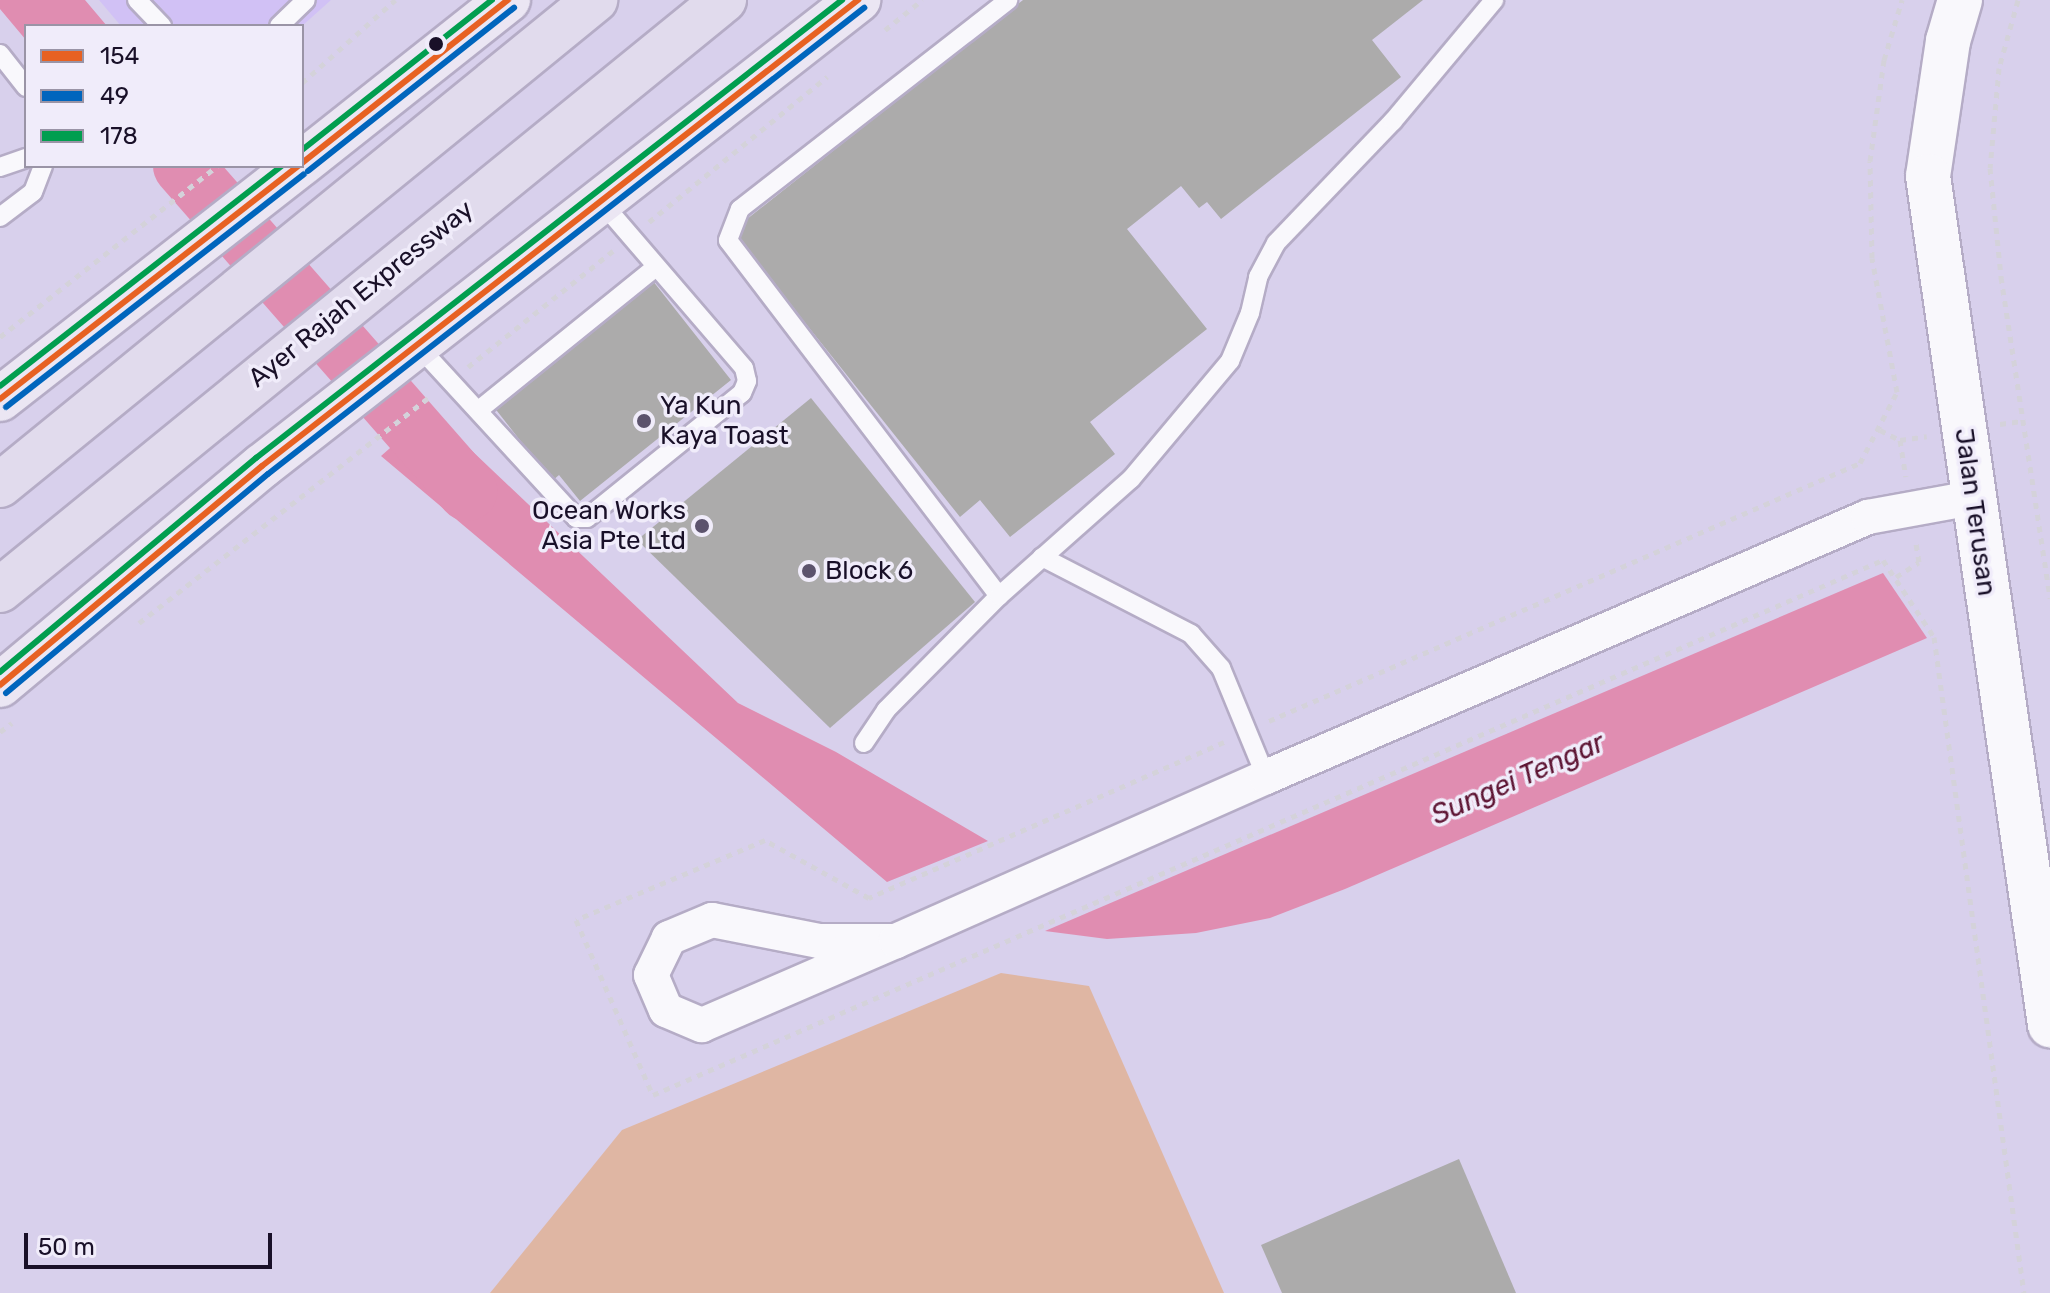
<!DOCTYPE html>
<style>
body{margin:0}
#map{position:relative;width:2050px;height:1293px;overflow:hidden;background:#d8d0ec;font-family:Rubik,sans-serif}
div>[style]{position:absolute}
.built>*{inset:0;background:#d1c1f5}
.green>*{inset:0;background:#dfb6a3}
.water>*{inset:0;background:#e08db1}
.river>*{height:60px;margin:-30px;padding:0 30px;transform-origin:30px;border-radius:30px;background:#e08db1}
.building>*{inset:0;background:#acabab}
.path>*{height:5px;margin-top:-2.5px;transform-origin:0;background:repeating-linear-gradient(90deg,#d4d2da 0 6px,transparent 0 12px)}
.roads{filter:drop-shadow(2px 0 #b5acc6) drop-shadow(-2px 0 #b5acc6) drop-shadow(0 2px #b5acc6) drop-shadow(0 -2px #b5acc6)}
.lane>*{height:18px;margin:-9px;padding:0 9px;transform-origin:9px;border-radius:9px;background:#f9f8fc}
.street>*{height:34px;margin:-17px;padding:0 17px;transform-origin:17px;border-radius:17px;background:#f9f8fc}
.secondary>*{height:44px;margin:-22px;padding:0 22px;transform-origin:22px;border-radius:22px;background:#f9f8fc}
.primary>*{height:44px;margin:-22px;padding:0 22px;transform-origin:22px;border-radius:22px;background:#ebe6f3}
.highway>*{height:44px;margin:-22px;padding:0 22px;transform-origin:22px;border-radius:22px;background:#e1dbed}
.bus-1>*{height:6px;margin:-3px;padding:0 3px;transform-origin:3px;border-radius:3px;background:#e76122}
.bus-2>*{height:6px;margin:-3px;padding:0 3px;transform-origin:3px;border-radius:3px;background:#0065bd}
.bus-3>*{height:6px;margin:-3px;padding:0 3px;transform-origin:3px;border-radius:3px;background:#019e4f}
.dots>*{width:22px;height:22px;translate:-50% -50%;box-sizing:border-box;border:4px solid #f0ecfa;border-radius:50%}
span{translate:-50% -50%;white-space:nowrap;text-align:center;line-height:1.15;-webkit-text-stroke:7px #f0ecfa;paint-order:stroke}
.street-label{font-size:26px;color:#191028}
.poi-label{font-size:26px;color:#191028}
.left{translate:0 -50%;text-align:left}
.right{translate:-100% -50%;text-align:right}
.water-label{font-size:28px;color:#5e1534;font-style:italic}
.legend{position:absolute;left:24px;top:24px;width:280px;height:144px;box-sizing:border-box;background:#f0ecfa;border:2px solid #9a94a6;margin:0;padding:10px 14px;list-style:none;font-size:24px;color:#191028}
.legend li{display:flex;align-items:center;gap:16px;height:40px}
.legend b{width:40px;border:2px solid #9a94a6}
.scale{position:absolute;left:24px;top:1233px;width:248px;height:36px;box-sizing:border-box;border:4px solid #191028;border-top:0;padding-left:10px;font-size:24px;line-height:28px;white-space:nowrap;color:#191028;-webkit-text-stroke:6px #f0ecfa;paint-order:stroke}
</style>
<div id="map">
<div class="built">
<div style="clip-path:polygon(99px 0,331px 0,302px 26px,121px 26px)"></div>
</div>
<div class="green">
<div style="clip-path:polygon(1001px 973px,1089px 986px,1224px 1293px,490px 1293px,622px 1130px)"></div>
</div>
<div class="water">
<div style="clip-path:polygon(0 0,85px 0,107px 26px,26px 26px,26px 40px,0 9px)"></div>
<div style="clip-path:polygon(431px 412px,738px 703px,836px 752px,988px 841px,887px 882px,381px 456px)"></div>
<div style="clip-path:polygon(1883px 573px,1927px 638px,1345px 889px,1270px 918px,1196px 933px,1107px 939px,1045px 931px)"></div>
</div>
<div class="river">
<div style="left:183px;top:166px;width:432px;rotate:48.8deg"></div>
</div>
<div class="building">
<div style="clip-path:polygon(1023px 0,1423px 0,1372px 40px,1401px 77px,1221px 219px,1207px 202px,1199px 208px,1181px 186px,1127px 229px,1207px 329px,1090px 422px,1115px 454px,1010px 537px,980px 500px,960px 517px,732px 231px)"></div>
<div style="clip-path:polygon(645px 271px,731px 380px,580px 501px,559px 475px,552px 481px,486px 397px)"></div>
<div style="clip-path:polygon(811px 398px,975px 602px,830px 728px,637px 540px)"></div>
<div style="clip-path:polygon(1459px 1159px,1516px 1293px,1282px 1293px,1261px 1245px)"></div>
</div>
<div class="path">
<div style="left:2018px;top:0;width:71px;rotate:105.6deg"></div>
<div style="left:1999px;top:68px;width:100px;rotate:95.1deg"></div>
<div style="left:1990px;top:168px;width:110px;rotate:84.2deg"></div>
<div style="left:2001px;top:277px;width:325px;rotate:81.3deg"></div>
<div style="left:885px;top:30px;width:48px;rotate:-39deg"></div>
<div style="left:302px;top:83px;width:125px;rotate:-41.7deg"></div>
<div style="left:649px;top:222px;width:230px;rotate:-39.2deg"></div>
<div style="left:0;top:337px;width:276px;rotate:-38.2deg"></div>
<div style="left:468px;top:367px;width:186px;rotate:-38.7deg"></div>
<div style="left:2000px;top:424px;width:22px;rotate:-8deg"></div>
<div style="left:1880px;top:430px;width:22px;rotate:27deg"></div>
<div style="left:1900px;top:440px;width:37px;rotate:81deg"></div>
<div style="left:1900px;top:440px;width:27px;rotate:-8deg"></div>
<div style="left:1896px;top:577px;width:27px;rotate:-33deg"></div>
<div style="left:1919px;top:562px;width:20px;rotate:-99deg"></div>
<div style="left:139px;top:623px;width:370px;rotate:-37.9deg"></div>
<div style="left:1269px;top:721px;width:645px;rotate:-23.58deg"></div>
<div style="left:1860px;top:463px;width:80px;rotate:-62.5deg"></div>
<div style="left:1897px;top:392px;width:136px;rotate:-100.6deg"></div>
<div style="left:1872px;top:258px;width:97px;rotate:-91.2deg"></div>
<div style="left:1870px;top:161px;width:102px;rotate:-82.1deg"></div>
<div style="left:1884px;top:60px;width:63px;rotate:-73.3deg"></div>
<div style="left:0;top:732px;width:15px;rotate:-37deg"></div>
<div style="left:1224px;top:742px;width:388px;rotate:156.3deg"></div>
<div style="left:869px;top:898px;width:119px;rotate:-150.9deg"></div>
<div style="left:765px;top:840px;width:205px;rotate:157.1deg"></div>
<div style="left:576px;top:920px;width:191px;rotate:66.3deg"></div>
<div style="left:653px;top:1095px;width:1341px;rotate:-23.51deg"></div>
<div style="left:1883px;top:560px;width:92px;rotate:56.5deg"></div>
<div style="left:1934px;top:637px;width:662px;rotate:82.19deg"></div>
</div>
<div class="roads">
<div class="lane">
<div style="left:137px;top:0;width:36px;rotate:46deg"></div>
<div style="left:279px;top:26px;width:37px;rotate:-44deg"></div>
<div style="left:0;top:54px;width:42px;rotate:51.8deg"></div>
<div style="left:0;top:167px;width:28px;rotate:-19deg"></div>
<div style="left:0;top:217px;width:41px;rotate:-37.1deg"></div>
<div style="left:33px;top:192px;width:28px;rotate:-69deg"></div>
<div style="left:418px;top:346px;width:234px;rotate:47.4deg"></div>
<div style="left:576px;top:518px;width:11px"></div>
<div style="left:587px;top:518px;width:199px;rotate:-38.9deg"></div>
<div style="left:742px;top:393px;width:13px;rotate:-67deg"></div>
<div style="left:747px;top:381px;width:13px;rotate:-103deg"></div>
<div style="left:744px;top:368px;width:218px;rotate:-130.7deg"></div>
<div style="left:480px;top:409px;width:226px;rotate:-38.9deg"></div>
<div style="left:1042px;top:557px;width:168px;rotate:27.3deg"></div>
<div style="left:1191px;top:634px;width:45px;rotate:48.6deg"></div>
<div style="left:1221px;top:668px;width:118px;rotate:67.6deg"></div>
<div style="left:999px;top:596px;width:447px;rotate:-127.3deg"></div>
<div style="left:728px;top:240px;width:33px;rotate:-69deg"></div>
<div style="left:740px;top:209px;width:340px;rotate:-37.9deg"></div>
<div style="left:864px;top:743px;width:40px;rotate:-56deg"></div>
<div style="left:886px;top:710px;width:161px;rotate:-45.3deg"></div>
<div style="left:999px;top:596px;width:176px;rotate:-41.6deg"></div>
<div style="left:1131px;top:479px;width:154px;rotate:-50deg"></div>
<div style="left:1230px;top:361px;width:52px;rotate:-67.4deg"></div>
<div style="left:1250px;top:313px;width:37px;rotate:-77deg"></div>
<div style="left:1258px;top:277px;width:38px;rotate:-62deg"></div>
<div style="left:1276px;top:243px;width:169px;rotate:-46.2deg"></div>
<div style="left:1393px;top:121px;width:158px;rotate:-50.1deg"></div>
</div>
<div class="street">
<div style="left:896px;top:941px;width:77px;rotate:180deg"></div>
<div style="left:819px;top:941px;width:109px;rotate:-168.9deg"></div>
<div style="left:712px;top:920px;width:47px;rotate:157.3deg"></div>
<div style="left:669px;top:938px;width:41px;rotate:115.9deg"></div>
<div style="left:651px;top:975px;width:38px;rotate:67deg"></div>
<div style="left:666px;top:1010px;width:39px;rotate:23deg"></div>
<div style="left:702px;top:1025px;width:211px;rotate:-23.4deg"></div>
<div style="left:896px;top:941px;width:405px;rotate:-23.9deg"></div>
<div style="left:1266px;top:777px;width:656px;rotate:-23.36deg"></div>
<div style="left:1868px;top:517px;width:107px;rotate:-10.3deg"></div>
</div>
<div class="secondary">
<div style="left:1960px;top:0;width:43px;rotate:106.3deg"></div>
<div style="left:1948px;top:41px;width:136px;rotate:98.4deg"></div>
<div style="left:1928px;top:176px;width:858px;rotate:81.82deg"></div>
</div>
<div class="primary">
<div style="left:302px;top:163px;width:263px;rotate:-38.4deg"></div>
<div style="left:0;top:399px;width:378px;rotate:-38deg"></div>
<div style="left:0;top:685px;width:341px;rotate:-39.9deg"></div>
<div style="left:262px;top:466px;width:757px;rotate:-38.02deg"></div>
</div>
<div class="highway">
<div style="left:0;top:485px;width:768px;rotate:-39.18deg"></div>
<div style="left:0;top:590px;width:934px;rotate:-39.18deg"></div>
</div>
</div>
<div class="bus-1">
<div style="left:302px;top:163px;width:263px;rotate:-38.4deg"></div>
<div style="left:0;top:399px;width:378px;rotate:-38deg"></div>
<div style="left:0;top:685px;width:341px;rotate:-39.9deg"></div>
<div style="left:262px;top:466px;width:757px;rotate:-38.02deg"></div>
</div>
<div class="bus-2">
<div style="left:308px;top:171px;width:263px;rotate:-38.4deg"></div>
<div style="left:6px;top:407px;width:378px;rotate:-38deg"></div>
<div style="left:6px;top:693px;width:341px;rotate:-39.9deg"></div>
<div style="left:268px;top:474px;width:757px;rotate:-38.02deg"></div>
</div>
<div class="bus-3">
<div style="left:302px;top:150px;width:242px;rotate:-38.3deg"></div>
<div style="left:0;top:386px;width:358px;rotate:-38deg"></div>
<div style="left:0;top:672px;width:334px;rotate:-39.9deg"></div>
<div style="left:256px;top:458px;width:744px;rotate:-38.01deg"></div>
</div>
<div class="dots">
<div style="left:436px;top:44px;background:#191028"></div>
<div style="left:644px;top:421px;background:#5c536d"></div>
<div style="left:702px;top:526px;background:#5c536d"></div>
<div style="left:809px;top:571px;background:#5c536d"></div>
</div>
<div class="street-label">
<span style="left:361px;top:294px;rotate:-39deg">Ayer Rajah Expressway</span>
<span style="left:1975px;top:512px;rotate:82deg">Jalan Terusan</span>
</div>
<div class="poi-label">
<span class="left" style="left:660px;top:421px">Ya Kun<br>Kaya Toast</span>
<span class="right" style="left:686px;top:526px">Ocean Works<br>Asia Pte Ltd</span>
<span class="left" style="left:825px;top:571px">Block 6</span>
</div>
<div class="water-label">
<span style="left:1518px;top:779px;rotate:-24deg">Sungei Tengar</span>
</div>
<ul class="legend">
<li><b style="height:10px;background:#e76122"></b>154</li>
<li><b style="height:10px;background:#0065bd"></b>49</li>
<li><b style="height:10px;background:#019e4f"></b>178</li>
</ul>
<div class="scale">50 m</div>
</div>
